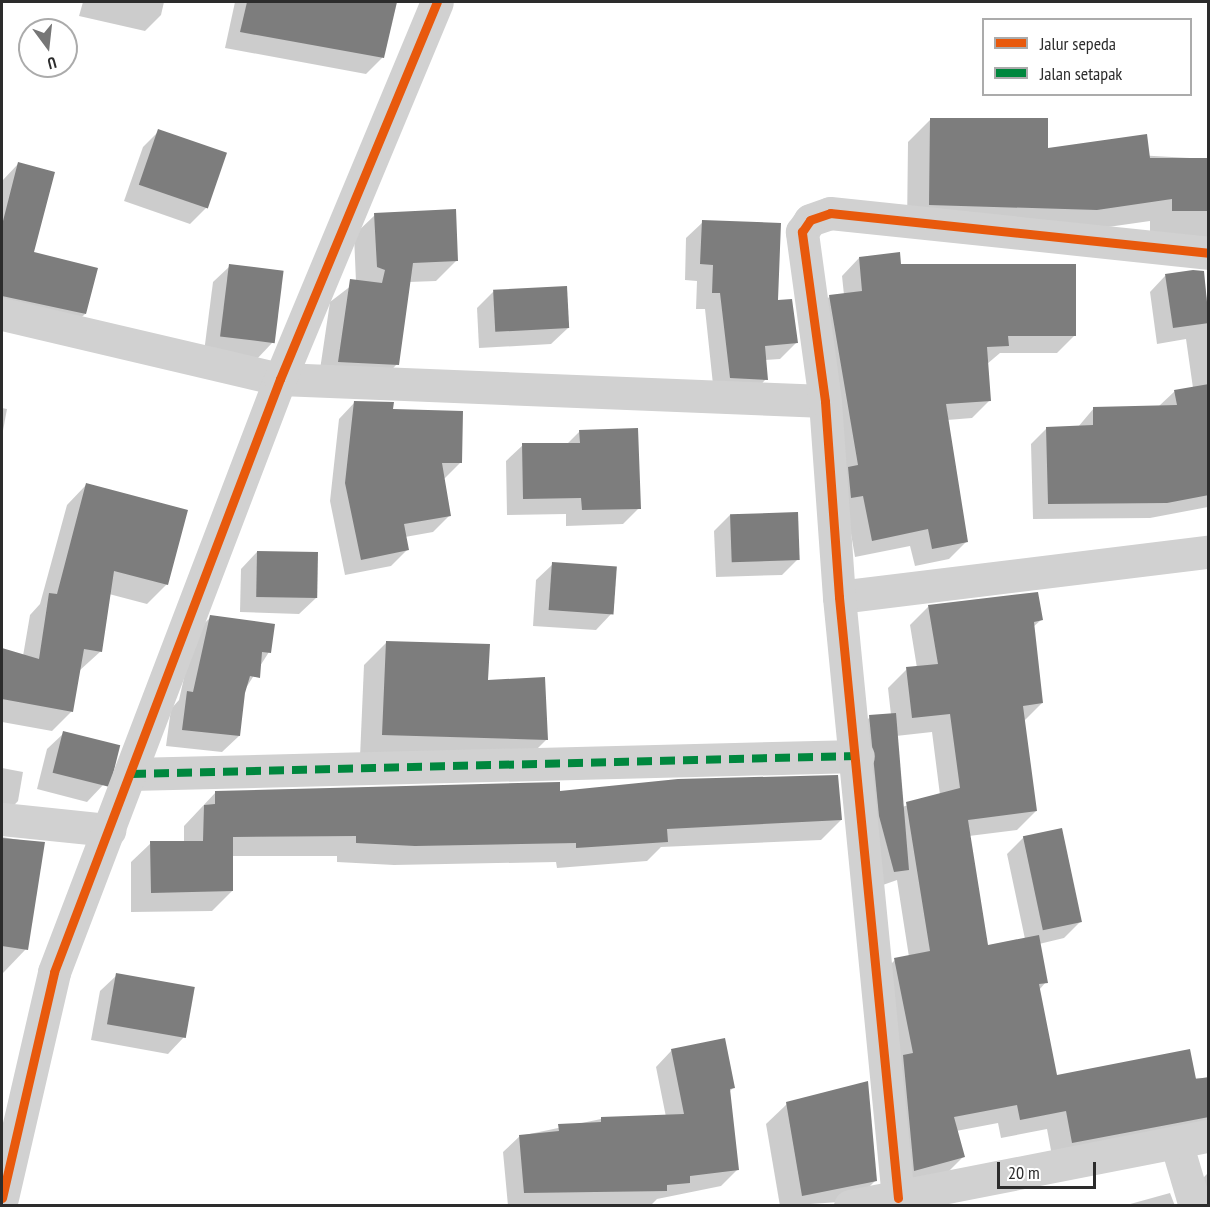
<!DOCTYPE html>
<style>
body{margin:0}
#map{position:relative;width:1210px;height:1207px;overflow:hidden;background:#fff;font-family:"PT Sans Narrow",sans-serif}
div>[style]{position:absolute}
.shadow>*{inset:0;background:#0003}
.building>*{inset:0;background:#7d7d7d;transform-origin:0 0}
.minor>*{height:33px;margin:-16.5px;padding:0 16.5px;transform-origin:16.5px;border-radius:16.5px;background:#d1d1d1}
.quiet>*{height:8px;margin-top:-4px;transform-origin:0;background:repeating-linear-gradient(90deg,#00873e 0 15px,transparent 0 23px)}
.cycleway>*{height:9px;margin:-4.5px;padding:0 4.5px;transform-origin:4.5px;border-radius:4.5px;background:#e8590c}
span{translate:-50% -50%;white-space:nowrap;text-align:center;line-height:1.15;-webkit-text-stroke:6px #fff;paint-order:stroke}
.frame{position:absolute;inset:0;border:3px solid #2c2c2c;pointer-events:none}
.legend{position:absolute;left:982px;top:18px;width:210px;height:78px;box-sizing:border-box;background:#fff;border:2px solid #ababab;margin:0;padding:8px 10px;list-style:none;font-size:18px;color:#2c2c2c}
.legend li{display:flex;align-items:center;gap:12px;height:30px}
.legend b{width:30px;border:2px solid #ababab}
.north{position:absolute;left:18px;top:18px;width:60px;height:60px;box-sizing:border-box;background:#fff;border:2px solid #ababab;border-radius:50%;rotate:165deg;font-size:16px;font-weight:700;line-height:24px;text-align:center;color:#2c2c2c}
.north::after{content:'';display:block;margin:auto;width:21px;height:27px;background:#767676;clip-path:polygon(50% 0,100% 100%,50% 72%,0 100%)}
.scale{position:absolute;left:997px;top:1162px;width:99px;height:27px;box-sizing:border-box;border:3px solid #2c2c2c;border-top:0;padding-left:8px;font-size:18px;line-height:21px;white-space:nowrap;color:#2c2c2c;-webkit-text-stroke:4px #fff;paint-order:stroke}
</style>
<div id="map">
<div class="shadow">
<div style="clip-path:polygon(83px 2px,164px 2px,161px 15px,145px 31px,79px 16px)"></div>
<div style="clip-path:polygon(235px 2px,394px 2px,382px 58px,366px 74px,225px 48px)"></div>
<div style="clip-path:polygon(931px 119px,1046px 150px,1208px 159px,1208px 247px,1150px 233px,1150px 221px,1073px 232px,907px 227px,908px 142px)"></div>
<div style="clip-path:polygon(159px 131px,225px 154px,206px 208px,190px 224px,124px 201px,143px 147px)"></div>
<div style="clip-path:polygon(18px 164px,32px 253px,85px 314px,65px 333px,2px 318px,2px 181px)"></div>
<div style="clip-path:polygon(375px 215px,457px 260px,436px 281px,409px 282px,397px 364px,377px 385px,318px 383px,330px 302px,356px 282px,354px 235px)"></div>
<div style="clip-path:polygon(703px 222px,797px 342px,780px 359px,765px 360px,766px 379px,750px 396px,714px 394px,705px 309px,696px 309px,697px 281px,685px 280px,686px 238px)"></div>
<div style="clip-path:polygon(859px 258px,900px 266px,1075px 335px,1057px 353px,1000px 353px,987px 364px,990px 400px,972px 418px,947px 420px,967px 541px,949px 559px,915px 566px,910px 546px,855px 557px,813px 314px,830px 296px,844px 295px,842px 276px)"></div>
<div style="clip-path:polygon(230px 266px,272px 343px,256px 360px,204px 352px,213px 282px)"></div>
<div style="clip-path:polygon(1203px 273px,1208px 309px,1208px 507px,1150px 518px,1033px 519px,1031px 444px,1047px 428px,1078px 427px,1094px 408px,1159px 406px,1175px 391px,1193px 388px,1186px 339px,1157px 344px,1150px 292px,1165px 276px)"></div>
<div style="clip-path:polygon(493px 292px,568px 328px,551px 344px,479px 348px,477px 308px)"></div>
<div style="clip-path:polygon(355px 402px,391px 411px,460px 463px,443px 480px,449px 516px,433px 532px,405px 537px,407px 550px,391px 566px,345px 575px,330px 501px,339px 419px)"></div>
<div style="clip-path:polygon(2px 408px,7px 409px,2px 436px)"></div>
<div style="clip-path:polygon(580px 431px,639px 508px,623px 524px,566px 526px,566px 514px,507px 515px,506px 461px,523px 445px,567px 444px)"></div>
<div style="clip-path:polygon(86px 485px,167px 584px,147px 604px,109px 594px,101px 651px,79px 671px,72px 711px,52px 731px,2px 722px,2px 650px,23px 656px,30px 615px,40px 604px,67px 505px)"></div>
<div style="clip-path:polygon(730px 515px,798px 559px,782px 575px,716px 577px,714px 531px)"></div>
<div style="clip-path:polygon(257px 552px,316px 598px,299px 614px,240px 612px,241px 569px)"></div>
<div style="clip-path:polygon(553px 564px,612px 613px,596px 630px,533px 626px,536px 580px)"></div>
<div style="clip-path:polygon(evenodd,929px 606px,1041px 620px,1033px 627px,1042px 703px,1024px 721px,1036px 811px,1017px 830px,969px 836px,987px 947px,1025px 939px,1007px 854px,1024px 837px,1080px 922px,1064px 938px,1039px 944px,1046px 982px,1039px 990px,1056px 1077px,1208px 1078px,1208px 1126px,1053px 1161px,1047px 1129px,1001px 1138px,998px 1123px,956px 1131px,963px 1157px,945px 1175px,896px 1189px,876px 979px,895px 960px,909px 957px,897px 880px,880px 886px,856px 731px,870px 717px,891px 715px,888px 688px,907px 669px,917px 668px,910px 625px,929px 606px,932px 732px,940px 795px,902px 807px,896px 736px,932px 732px)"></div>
<div style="clip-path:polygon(211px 617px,269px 652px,244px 691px,239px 736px,222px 752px,166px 746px,171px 709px,179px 700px,194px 633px)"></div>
<div style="clip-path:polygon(386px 643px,487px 681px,547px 739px,524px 762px,360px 757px,364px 665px)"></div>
<div style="clip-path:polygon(64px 733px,103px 785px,87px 802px,37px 789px,47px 749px)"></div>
<div style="clip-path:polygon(2px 768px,23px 772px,18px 801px,2px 818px)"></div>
<div style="clip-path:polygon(216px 792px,559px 792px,841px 820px,821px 840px,661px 847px,647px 861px,557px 868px,556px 862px,394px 865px,337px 862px,337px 856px,231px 856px,232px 891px,212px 911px,131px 912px,131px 862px,151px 843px,184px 843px,184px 826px)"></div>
<div style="clip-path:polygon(2px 837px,43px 844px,26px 949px,3px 973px)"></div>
<div style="clip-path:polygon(117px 975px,184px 1037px,168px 1054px,91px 1040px,100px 991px)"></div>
<div style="clip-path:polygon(672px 1050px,733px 1088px,729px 1092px,738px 1169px,721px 1186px,657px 1199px,650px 1206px,508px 1206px,503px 1152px,520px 1136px,601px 1119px,666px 1117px,656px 1067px)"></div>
<div style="clip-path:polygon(866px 1083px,876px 1180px,855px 1201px,780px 1206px,766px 1124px,787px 1104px)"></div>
<div style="clip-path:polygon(1207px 1174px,1208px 1174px,1208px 1206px,1191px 1190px)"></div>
<div style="clip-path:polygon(1170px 1193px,1175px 1206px,1123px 1206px)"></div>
</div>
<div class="building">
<div style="clip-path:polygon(247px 2px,397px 2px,384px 58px,240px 32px)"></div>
<div style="clip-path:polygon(930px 118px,1048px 118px,1048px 148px,1147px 134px,1150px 158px,1209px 158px,1209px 211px,1172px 211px,1172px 199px,1097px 210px,929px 205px)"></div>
<div style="left:158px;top:129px;width:73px;height:59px;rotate:19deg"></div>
<div style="clip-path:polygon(18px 162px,55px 172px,34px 252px,98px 268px,86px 314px,2px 296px,2px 225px)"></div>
<div style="clip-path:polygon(456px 209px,458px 261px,413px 263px,399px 365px,338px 362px,350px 279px,382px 283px,385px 270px,377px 267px,374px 213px)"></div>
<div style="clip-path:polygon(702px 220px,781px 223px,778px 300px,792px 299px,798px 343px,765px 346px,768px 380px,730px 378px,720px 293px,712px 293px,713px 265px,700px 264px)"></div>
<div style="clip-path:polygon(900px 252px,901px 264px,1076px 264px,1076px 336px,1008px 336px,1009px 346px,987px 347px,991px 401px,946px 404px,968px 542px,932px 549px,928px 529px,872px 541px,863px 496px,851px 498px,848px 467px,858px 465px,829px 295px,862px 291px,859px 257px)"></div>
<div style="left:229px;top:264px;width:55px;height:73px;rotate:7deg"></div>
<div style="clip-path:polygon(1193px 270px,1204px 271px,1209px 323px,1173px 328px,1165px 274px)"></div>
<div style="left:567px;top:286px;width:42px;height:74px;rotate:87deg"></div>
<div style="clip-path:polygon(1209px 384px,1209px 495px,1167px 503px,1048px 504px,1046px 427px,1093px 425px,1093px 407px,1177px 405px,1174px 390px)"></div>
<div style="clip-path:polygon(354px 401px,394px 402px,393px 409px,463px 411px,462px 463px,442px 463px,451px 516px,404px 524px,409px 550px,361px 560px,345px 483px)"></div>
<div style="clip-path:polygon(638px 428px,641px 509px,582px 510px,581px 498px,523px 499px,522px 443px,580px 443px,579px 430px)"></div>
<div style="clip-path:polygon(86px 483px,188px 510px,168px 585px,114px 571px,102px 652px,84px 649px,73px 712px,2px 699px,2px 648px,39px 659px,49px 593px,57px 594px)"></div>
<div style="left:798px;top:512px;width:48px;height:68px;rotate:88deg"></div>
<div style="left:257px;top:551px;width:61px;height:46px;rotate:1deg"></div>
<div style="left:552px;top:562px;width:65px;height:48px;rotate:4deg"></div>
<div style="clip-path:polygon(1038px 592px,1043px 620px,1034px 622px,1043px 703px,1023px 706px,1037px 811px,968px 820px,988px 945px,1039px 935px,1048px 983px,1039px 984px,1057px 1075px,1190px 1049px,1196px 1079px,1209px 1077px,1209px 1117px,1072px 1143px,1066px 1111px,1020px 1120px,1017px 1105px,954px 1117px,965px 1157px,914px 1171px,903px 1055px,913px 1053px,894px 958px,930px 951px,906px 802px,960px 788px,950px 714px,912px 718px,906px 667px,938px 664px,928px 605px)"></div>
<div style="clip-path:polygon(210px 615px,275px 624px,271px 653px,262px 652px,260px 678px,250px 676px,245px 693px,240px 736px,182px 730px,187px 691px,193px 692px)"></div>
<div style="clip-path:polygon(386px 641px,490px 644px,488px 680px,545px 677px,548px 740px,382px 735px)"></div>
<div style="clip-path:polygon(896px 713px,909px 870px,894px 872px,879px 816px,869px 715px)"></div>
<div style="left:63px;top:731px;width:59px;height:43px;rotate:14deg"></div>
<div style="clip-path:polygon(838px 775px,842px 820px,667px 829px,668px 842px,576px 848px,576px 843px,415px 846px,356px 843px,356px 836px,233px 837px,233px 891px,151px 893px,150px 841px,203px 841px,204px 805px,215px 804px,215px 791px,560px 782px,560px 791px,678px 779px)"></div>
<div style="left:1062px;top:828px;width:96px;height:40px;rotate:78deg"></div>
<div style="clip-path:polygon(2px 838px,45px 842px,28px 950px,2px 946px)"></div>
<div style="left:116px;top:973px;width:80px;height:52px;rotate:10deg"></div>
<div style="clip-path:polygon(725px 1038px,735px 1088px,730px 1089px,739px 1170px,690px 1176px,690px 1183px,667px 1185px,667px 1191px,524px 1193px,519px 1135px,559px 1131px,558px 1124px,601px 1122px,601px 1117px,684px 1114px,671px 1049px)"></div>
<div style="clip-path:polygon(868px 1081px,877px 1181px,802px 1196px,786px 1102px)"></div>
</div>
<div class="minor">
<div style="left:2px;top:314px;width:285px;rotate:13.2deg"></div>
<div style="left:280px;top:379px;width:545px;rotate:2.31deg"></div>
<div style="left:839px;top:597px;width:372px;rotate:-7deg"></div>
<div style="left:131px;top:774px;width:727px;rotate:-1.42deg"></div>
<div style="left:2px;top:819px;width:108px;rotate:5.9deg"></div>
<div style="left:1176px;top:1142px;width:67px;rotate:73.5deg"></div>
<div style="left:2px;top:1198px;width:232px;rotate:-77deg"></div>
<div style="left:54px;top:972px;width:635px;rotate:-69.14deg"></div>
<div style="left:280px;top:379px;width:408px;rotate:-67.4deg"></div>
<div style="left:898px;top:1198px;width:604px;rotate:-95.61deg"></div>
<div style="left:839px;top:597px;width:196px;rotate:-94.1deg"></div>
<div style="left:825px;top:401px;width:171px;rotate:-97.8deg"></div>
<div style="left:802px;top:232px;width:14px;rotate:-56deg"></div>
<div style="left:810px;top:220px;width:21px;rotate:-19deg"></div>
<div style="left:830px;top:213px;width:380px;rotate:6deg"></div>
<div style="left:850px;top:1206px;width:365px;rotate:-11.1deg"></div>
</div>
<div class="quiet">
<div style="left:131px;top:774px;width:727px;rotate:-1.42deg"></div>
</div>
<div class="cycleway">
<div style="left:2px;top:1198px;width:232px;rotate:-77deg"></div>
<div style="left:54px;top:972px;width:635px;rotate:-69.14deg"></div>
<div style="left:280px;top:379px;width:408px;rotate:-67.4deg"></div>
<div style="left:898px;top:1198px;width:604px;rotate:-95.61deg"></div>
<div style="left:839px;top:597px;width:196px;rotate:-94.1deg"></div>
<div style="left:825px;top:401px;width:171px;rotate:-97.8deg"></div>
<div style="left:802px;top:232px;width:14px;rotate:-56deg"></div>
<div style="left:810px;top:220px;width:21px;rotate:-19deg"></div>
<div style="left:830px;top:213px;width:380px;rotate:6deg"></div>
</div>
<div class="frame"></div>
<ul class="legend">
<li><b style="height:8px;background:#e8590c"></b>Jalur sepeda</li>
<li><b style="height:8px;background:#00873e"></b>Jalan setapak</li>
</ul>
<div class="north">U</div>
<div class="scale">20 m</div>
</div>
